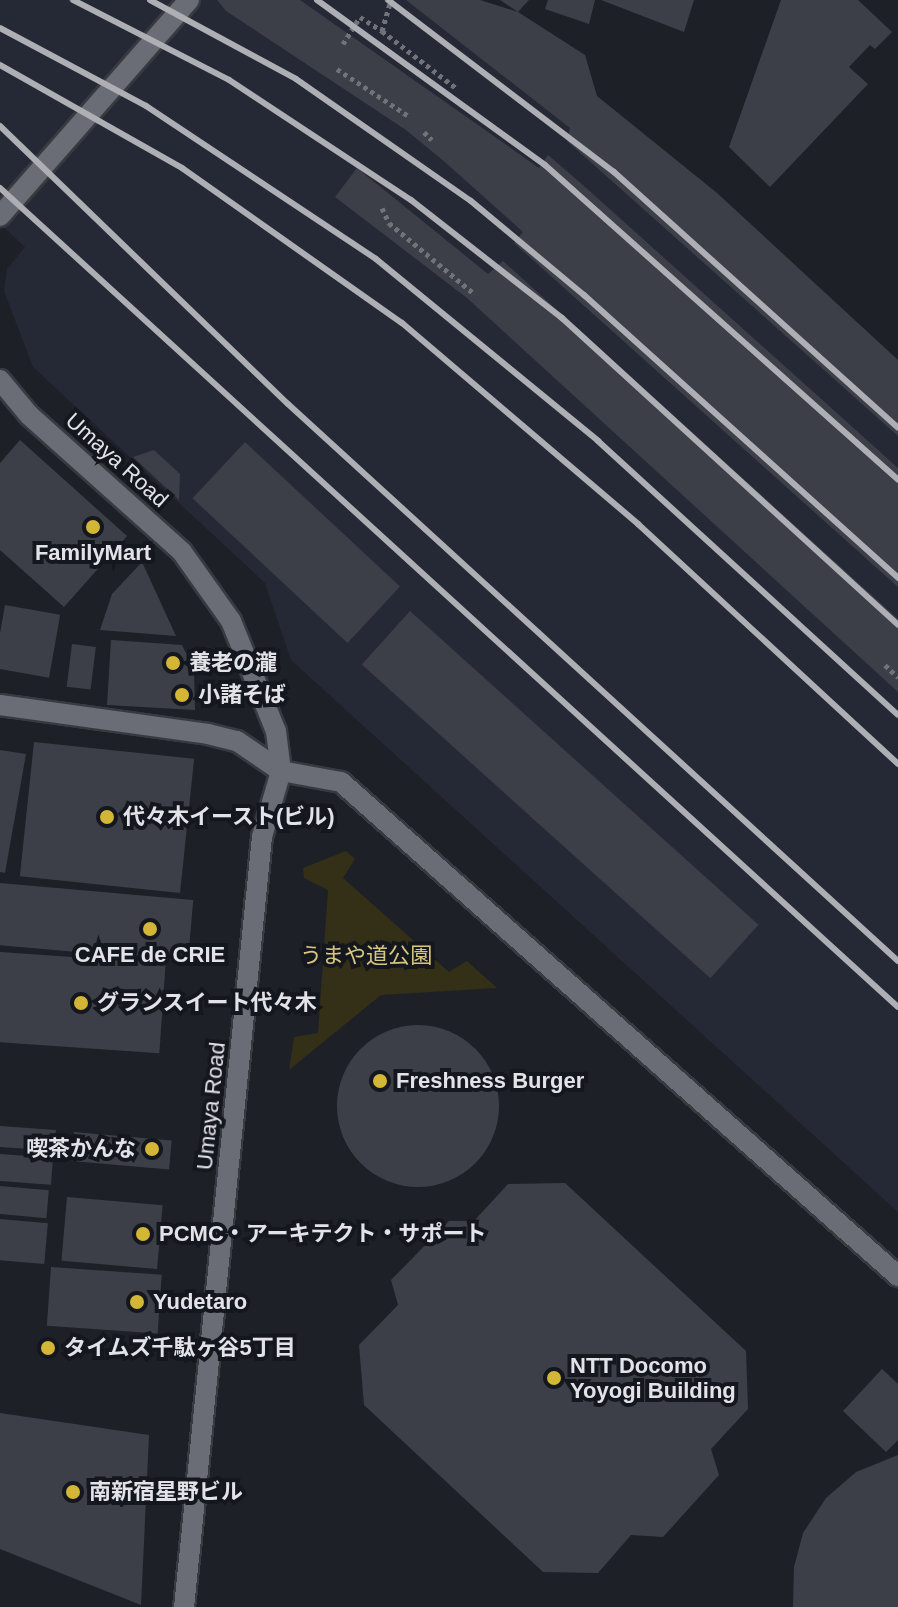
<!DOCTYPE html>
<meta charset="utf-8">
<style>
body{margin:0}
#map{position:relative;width:898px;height:1607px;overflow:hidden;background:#1e2027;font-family:Arial,"Noto Sans JP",sans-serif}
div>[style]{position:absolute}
.built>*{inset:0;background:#252935}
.green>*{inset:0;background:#342f17}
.building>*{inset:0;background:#3c3f47;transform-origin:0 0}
.round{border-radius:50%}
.path>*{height:5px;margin-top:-2.5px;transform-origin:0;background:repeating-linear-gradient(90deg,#717379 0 4px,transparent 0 8px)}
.roads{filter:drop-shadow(2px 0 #383a40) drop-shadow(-2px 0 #383a40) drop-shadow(0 2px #383a40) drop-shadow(0 -2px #383a40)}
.minor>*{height:20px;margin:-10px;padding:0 10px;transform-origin:10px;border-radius:10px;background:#6a6d75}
.rail>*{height:6px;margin:-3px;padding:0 3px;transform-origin:3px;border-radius:3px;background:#adafb5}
.dots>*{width:22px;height:22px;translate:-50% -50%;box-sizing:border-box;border:4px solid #15171e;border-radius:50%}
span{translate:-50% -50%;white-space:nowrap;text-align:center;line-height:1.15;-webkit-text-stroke:8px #15171e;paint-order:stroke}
.street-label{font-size:22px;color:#e1e3e8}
.poi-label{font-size:22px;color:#e1e3e8;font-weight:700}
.left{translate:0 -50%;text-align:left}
.right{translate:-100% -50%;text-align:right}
.park-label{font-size:22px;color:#d7c67f}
</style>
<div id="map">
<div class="built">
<div style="clip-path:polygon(0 0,468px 0,898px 361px,898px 1212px,291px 660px,265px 583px,33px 367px,4px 291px,7px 269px,25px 247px,0 224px)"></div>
</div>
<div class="green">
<div style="clip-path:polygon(346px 851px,355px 859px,343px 878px,449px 972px,467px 961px,497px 988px,381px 995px,289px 1070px,294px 1037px,318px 1033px,328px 890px,304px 878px,303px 868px)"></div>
</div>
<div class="building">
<div style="clip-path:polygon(217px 0,300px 0,539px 168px,548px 155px,584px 186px,898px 468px,898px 587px,514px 243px,523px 232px,446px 163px,406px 130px,226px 11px)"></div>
<div style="clip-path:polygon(406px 0,480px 0,518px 12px,585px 55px,597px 96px,717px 193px,898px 360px,898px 436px,567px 141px,570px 128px)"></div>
<div style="clip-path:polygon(500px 0,529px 0,518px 12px)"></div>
<div style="clip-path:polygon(548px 0,595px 0,589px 24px,545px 9px)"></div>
<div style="clip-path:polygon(601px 0,694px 0,684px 32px)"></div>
<div style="clip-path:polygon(781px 0,858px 0,892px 32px,875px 49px,870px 45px,849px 67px,868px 84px,770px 187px,729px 147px)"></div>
<div style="clip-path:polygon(357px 168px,488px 274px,503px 261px,898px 619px,898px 692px,467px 298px,335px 197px)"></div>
<div style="clip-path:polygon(20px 440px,127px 536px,64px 607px,0 550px,0 463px)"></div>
<div style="left:245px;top:442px;width:212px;height:77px;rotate:43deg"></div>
<div style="clip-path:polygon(154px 450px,180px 474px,179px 500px,133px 457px)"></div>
<div style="clip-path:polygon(142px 562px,176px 636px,100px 630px,112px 594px)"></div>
<div style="left:5px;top:605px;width:56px;height:64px;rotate:10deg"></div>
<div style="left:410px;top:611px;width:469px;height:72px;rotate:42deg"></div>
<div style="clip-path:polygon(111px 640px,182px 645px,194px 670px,195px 710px,107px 705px)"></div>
<div style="left:72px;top:644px;width:24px;height:43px;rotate:7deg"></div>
<div style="left:34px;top:742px;width:161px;height:135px;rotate:6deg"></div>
<div style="clip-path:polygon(0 750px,26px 754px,5px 873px,0 872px)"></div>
<div style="left:0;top:883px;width:194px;height:62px;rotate:5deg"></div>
<div style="left:0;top:952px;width:166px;height:90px;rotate:4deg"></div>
<div class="round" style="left:337px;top:1025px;width:162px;height:162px"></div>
<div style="left:0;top:1126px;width:56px;height:21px;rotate:4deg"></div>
<div style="left:74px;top:1132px;width:98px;height:29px;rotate:5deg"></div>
<div style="left:0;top:1154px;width:53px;height:27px;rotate:4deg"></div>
<div style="clip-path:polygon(565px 1183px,746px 1351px,748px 1409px,711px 1449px,719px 1475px,663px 1537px,631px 1535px,598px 1573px,543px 1572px,364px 1405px,359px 1345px,398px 1305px,391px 1280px,449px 1221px,474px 1221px,508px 1184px)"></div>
<div style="left:0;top:1186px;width:49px;height:28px;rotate:5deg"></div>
<div style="left:67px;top:1197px;width:96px;height:64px;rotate:5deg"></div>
<div style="left:0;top:1219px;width:48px;height:41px;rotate:5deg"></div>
<div style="left:51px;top:1267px;width:111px;height:59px;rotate:4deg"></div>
<div style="clip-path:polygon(882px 1369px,898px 1384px,898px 1440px,886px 1452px,843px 1411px)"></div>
<div style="clip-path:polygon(0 1413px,149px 1435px,141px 1605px,0 1549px)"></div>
<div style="clip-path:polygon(898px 1455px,898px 1607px,793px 1607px,794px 1567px,803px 1533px,826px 1498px,856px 1472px)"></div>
</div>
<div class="path">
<div style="left:382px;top:31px;width:93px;rotate:37.6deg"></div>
<div style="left:343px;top:44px;width:32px;rotate:-58deg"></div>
<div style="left:360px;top:17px;width:26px;rotate:32deg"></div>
<div style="left:382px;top:31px;width:32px;rotate:-74deg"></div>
<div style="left:337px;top:69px;width:87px;rotate:33.3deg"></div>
<div style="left:424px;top:132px;width:11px;rotate:45deg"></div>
<div style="left:382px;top:208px;width:17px;rotate:65deg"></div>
<div style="left:389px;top:223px;width:108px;rotate:39.7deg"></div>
<div style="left:885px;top:665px;width:18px;rotate:43deg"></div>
</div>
<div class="roads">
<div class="minor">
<div style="left:0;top:216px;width:287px;rotate:-48.8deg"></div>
<div style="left:0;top:380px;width:45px;rotate:50.4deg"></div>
<div style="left:29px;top:415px;width:205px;rotate:41.8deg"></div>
<div style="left:182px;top:552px;width:85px;rotate:54.6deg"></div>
<div style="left:231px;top:621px;width:119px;rotate:67.8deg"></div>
<div style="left:276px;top:731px;width:40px;rotate:82.9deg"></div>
<div style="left:281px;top:771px;width:69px;rotate:106.1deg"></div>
<div style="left:262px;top:837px;width:774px;rotate:95.78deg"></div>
<div style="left:0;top:705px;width:210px;rotate:7.9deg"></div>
<div style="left:208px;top:734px;width:30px;rotate:14deg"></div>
<div style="left:237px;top:741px;width:53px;rotate:34.3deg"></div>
<div style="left:281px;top:771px;width:61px;rotate:10.4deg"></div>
<div style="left:341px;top:782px;width:745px;rotate:41.57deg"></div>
</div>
</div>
<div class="rail">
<div style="left:73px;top:0;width:175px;rotate:27.1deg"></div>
<div style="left:229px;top:80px;width:218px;rotate:33.4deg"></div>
<div style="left:411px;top:200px;width:192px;rotate:38deg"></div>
<div style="left:562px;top:318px;width:455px;rotate:42.4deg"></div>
<div style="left:150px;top:0;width:166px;rotate:28.4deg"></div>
<div style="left:296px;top:79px;width:213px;rotate:34.9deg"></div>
<div style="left:471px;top:201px;width:147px;rotate:39.8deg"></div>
<div style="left:584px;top:295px;width:423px;rotate:42deg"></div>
<div style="left:317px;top:0;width:281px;rotate:35.9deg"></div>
<div style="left:545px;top:165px;width:473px;rotate:41.7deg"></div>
<div style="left:388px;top:0;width:284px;rotate:37.3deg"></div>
<div style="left:614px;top:172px;width:382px;rotate:42deg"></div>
<div style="left:0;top:28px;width:166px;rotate:28.1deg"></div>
<div style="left:146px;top:106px;width:276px;rotate:33.6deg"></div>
<div style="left:376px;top:259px;width:287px;rotate:39.3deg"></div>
<div style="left:598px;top:441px;width:406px;rotate:42.4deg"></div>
<div style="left:0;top:65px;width:209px;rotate:29.5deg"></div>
<div style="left:182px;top:168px;width:269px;rotate:35.2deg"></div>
<div style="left:402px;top:323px;width:310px;rotate:40.4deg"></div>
<div style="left:638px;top:524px;width:354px;rotate:42.7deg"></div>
<div style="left:0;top:126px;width:400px;rotate:44deg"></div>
<div style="left:288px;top:404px;width:826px;rotate:42.4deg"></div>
<div style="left:0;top:188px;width:1215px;rotate:42.37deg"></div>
</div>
<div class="dots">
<div style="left:93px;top:527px;background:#d3b635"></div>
<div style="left:173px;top:663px;background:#d3b635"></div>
<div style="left:182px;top:695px;background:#d3b635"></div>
<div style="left:107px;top:817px;background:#d3b635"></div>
<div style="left:150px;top:929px;background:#d3b635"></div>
<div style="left:81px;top:1003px;background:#d3b635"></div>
<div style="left:380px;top:1081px;background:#d3b635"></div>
<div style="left:152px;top:1149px;background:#d3b635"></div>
<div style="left:143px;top:1234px;background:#d3b635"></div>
<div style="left:137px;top:1302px;background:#d3b635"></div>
<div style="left:48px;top:1348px;background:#d3b635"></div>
<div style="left:554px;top:1378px;background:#d3b635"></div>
<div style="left:73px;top:1492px;background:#d3b635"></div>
</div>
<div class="street-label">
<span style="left:117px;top:460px;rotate:42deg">Umaya Road</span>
<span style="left:211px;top:1106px;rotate:-84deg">Umaya Road</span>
</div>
<div class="poi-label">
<span style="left:93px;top:553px">FamilyMart</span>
<span class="left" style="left:189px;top:663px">養老の瀧</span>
<span class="left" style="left:198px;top:695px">小諸そば</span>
<span class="left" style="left:123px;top:817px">代々木イースト(ビル)</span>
<span style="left:150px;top:955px">CAFE de CRIE</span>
<span class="left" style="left:97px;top:1003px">グランスイート代々木</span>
<span class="left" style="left:396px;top:1081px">Freshness Burger</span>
<span class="right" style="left:136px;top:1149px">喫茶かんな</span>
<span class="left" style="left:159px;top:1234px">PCMC・アーキテクト・サポート</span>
<span class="left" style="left:153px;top:1302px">Yudetaro</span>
<span class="left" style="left:64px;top:1348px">タイムズ千駄ヶ谷5丁目</span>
<span class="left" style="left:570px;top:1378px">NTT Docomo<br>Yoyogi Building</span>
<span class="left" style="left:89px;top:1492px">南新宿星野ビル</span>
</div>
<div class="park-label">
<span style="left:366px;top:956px">うまや道公園</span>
</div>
</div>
